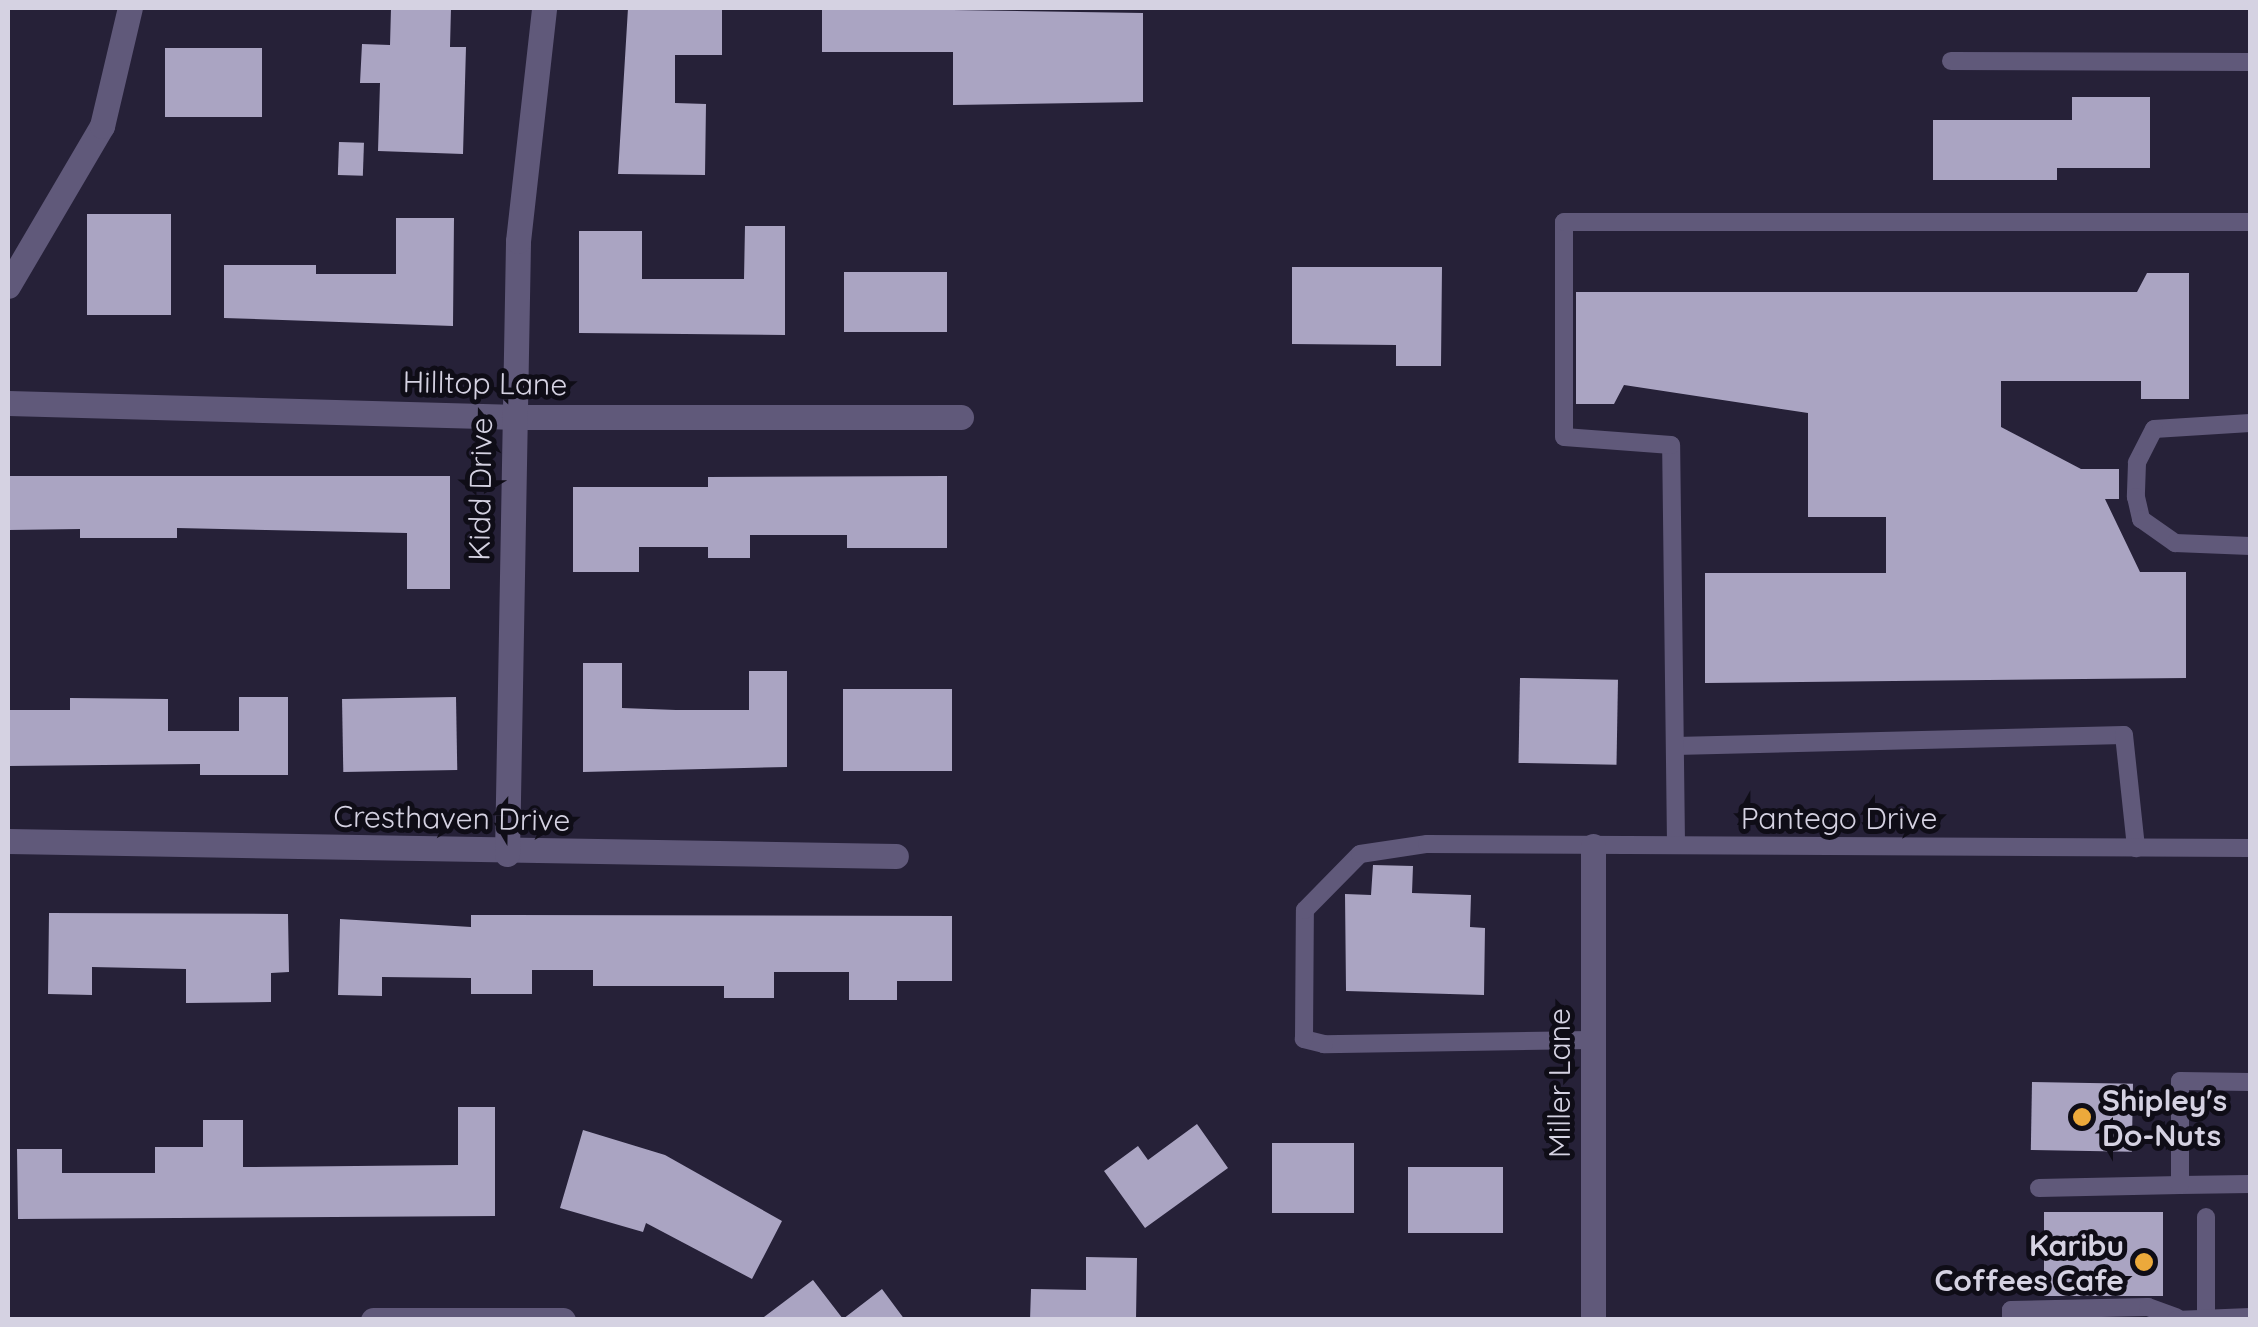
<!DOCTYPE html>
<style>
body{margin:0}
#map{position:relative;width:2258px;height:1327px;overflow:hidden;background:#262138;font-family:Quicksand,sans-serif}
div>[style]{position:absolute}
.building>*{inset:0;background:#aaa4c2;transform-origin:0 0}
.lane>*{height:18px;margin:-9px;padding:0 9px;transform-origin:9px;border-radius:9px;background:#60597a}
.street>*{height:25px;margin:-12.5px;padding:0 12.5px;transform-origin:12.5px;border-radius:12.5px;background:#60597a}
.dots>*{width:28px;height:28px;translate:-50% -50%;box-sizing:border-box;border:5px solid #0f0d17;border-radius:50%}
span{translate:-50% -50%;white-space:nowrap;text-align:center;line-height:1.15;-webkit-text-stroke:10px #0f0d17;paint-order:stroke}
.street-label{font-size:30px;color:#d5d2e2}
.poi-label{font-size:30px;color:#d5d2e2;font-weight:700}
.left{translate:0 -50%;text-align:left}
.right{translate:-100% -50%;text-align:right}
.frame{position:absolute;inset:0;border:10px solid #d5d2e2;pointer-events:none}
</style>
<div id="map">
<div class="building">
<div style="clip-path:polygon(391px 8px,451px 8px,450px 47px,466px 47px,463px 154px,378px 151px,380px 83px,360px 83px,362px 44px,390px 45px)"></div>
<div style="clip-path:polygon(628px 8px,722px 8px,722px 55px,675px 55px,675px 103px,706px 104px,705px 175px,618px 174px)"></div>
<div style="clip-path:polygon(822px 8px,1143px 13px,1143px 102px,953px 105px,953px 52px,822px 52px)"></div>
<div style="left:165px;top:48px;width:97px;height:69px"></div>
<div style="clip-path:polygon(2072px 97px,2150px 97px,2150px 168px,2057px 168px,2057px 180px,1933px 180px,1933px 120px,2072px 120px)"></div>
<div style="left:339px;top:142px;width:25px;height:33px;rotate:2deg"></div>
<div style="left:87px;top:214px;width:84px;height:101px"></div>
<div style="clip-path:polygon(396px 218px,454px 218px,453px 326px,224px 318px,224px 265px,316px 265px,316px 274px,396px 274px)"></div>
<div style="clip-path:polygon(745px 226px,785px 226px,785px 335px,579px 333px,579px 231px,642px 231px,642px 279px,744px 279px)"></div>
<div style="clip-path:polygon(1292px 267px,1442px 267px,1441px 366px,1396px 366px,1396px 345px,1292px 344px)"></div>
<div style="left:844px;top:272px;width:103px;height:60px"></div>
<div style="clip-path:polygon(2147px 273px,2189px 273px,2189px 399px,2141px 399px,2141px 381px,2001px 381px,2001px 427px,2081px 469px,2119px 469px,2119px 499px,2105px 499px,2140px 572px,2186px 572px,2186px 678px,1705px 683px,1705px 573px,1886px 573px,1886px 517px,1808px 517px,1808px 413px,1624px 385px,1614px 404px,1576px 404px,1576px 292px,2137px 292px)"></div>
<div style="clip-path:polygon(8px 476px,450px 476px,450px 589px,407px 589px,407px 533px,177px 528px,177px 538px,80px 538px,80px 529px,8px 530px)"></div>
<div style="clip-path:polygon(947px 476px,947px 548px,847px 548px,847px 535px,750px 535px,750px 558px,708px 558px,708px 547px,639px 547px,639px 572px,573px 572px,573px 487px,708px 487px,708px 477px)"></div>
<div style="clip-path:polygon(583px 663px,622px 663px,622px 708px,676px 710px,749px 710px,749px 671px,787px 671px,787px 767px,583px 772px)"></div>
<div style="left:1520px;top:678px;width:98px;height:85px;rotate:1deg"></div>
<div style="left:843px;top:689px;width:109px;height:82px"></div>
<div style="clip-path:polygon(239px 697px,288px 697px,288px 775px,200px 775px,200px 764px,8px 766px,8px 710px,70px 710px,70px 698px,168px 699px,168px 731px,239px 731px)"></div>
<div style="left:456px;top:697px;width:73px;height:114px;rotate:89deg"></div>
<div style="clip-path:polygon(1373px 865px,1413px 866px,1412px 893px,1471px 895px,1470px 927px,1485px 928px,1484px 995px,1346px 991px,1345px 894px,1371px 895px)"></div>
<div style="clip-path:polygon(49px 913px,288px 914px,289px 972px,271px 973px,271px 1002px,186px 1003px,186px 969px,92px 967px,92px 995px,48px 994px)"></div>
<div style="clip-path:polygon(471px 915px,952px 916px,952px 981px,897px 981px,897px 1000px,849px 1000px,849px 972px,774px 972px,774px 998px,724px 998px,724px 986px,593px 986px,593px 970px,532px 970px,532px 994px,471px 994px,471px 978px,382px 977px,382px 996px,338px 995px,340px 919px,471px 927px)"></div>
<div style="left:2032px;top:1082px;width:101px;height:68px;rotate:1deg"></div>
<div style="clip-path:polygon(458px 1107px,495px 1107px,495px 1216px,18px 1219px,17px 1149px,62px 1149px,62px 1173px,155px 1173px,155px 1147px,203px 1147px,203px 1120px,243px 1120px,243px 1167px,458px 1165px)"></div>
<div style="clip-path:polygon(1197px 1124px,1228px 1168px,1145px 1228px,1104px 1171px,1138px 1146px,1148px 1160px)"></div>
<div style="clip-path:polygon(583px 1130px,665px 1155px,782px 1221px,752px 1279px,646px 1223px,643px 1232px,560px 1208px)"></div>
<div style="left:1272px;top:1143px;width:82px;height:70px"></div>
<div style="left:1408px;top:1167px;width:95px;height:66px"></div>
<div style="left:2044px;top:1212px;width:119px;height:84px"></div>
<div style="clip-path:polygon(1086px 1257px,1137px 1258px,1136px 1320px,1030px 1320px,1031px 1289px,1086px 1290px)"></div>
<div style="clip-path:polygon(813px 1280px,843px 1319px,882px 1289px,905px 1320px,760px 1320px)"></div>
</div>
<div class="lane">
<div style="left:1951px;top:61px;width:299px;rotate:0.2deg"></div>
<div style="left:2250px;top:423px;width:96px;rotate:176.4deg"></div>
<div style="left:2154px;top:429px;width:38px;rotate:117deg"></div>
<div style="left:2137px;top:463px;width:34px;rotate:92deg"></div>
<div style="left:2136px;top:497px;width:23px;rotate:77deg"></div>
<div style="left:2141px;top:519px;width:42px;rotate:35.2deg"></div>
<div style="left:2175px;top:543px;width:75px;rotate:2.3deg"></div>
<div style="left:1675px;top:746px;width:449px;rotate:-1.4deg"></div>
<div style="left:2124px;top:735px;width:114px;rotate:83.9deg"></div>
<div style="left:1676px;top:844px;width:399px;rotate:-90.7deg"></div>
<div style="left:1671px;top:445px;width:107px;rotate:-175.7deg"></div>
<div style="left:1564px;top:437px;width:215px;rotate:-90deg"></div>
<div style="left:1564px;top:222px;width:686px"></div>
<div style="left:1591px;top:1040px;width:267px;rotate:179.1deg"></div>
<div style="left:1324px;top:1044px;width:21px;rotate:-166deg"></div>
<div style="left:1304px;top:1039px;width:129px;rotate:-89.6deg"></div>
<div style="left:1305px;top:910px;width:78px;rotate:-45.5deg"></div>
<div style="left:1360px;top:854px;width:68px;rotate:-8.5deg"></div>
<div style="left:1427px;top:844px;width:823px;rotate:0.28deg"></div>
<div style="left:2180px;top:1185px;width:70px;rotate:-0.8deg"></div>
<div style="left:2039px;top:1188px;width:141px;rotate:-1.2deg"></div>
<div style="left:2180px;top:1185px;width:104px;rotate:-90deg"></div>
<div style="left:2180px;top:1081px;width:70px;rotate:0.8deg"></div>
<div style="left:2206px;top:1217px;width:100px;rotate:90deg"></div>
<div style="left:2011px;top:1320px;width:10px;rotate:-90deg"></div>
<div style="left:2011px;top:1310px;width:137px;rotate:-1.3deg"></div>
<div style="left:2148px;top:1307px;width:30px;rotate:20deg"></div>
<div style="left:2176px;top:1320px;width:74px;rotate:-2.3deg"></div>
</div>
<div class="street">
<div style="left:8px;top:286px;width:186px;rotate:-59.6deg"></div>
<div style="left:102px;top:126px;width:121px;rotate:-76.7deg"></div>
<div style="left:8px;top:403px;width:506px;rotate:1.58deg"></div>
<div style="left:514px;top:417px;width:447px"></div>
<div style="left:8px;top:841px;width:888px;rotate:0.97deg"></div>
<div style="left:1593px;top:846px;width:474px;rotate:90deg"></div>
<div style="left:507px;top:854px;width:613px;rotate:-88.97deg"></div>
<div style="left:518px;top:241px;width:234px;rotate:-83.6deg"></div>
<div style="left:373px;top:1320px;width:190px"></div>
</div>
<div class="dots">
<div style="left:2082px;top:1117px;background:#eca93b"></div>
<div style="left:2144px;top:1262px;background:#eca93b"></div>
</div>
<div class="street-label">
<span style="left:485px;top:383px;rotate:1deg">Hilltop Lane</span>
<span style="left:480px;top:489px;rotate:-89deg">Kidd Drive</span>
<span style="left:452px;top:818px;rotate:1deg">Cresthaven Drive</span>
<span style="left:1839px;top:818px">Pantego Drive</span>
<span style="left:1559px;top:1083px;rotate:-90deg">Miller Lane</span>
</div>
<div class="poi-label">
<span class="left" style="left:2102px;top:1117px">Shipley's<br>Do-Nuts</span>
<span class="right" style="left:2124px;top:1262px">Karibu<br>Coffees Cafe</span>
</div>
<div class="frame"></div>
</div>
